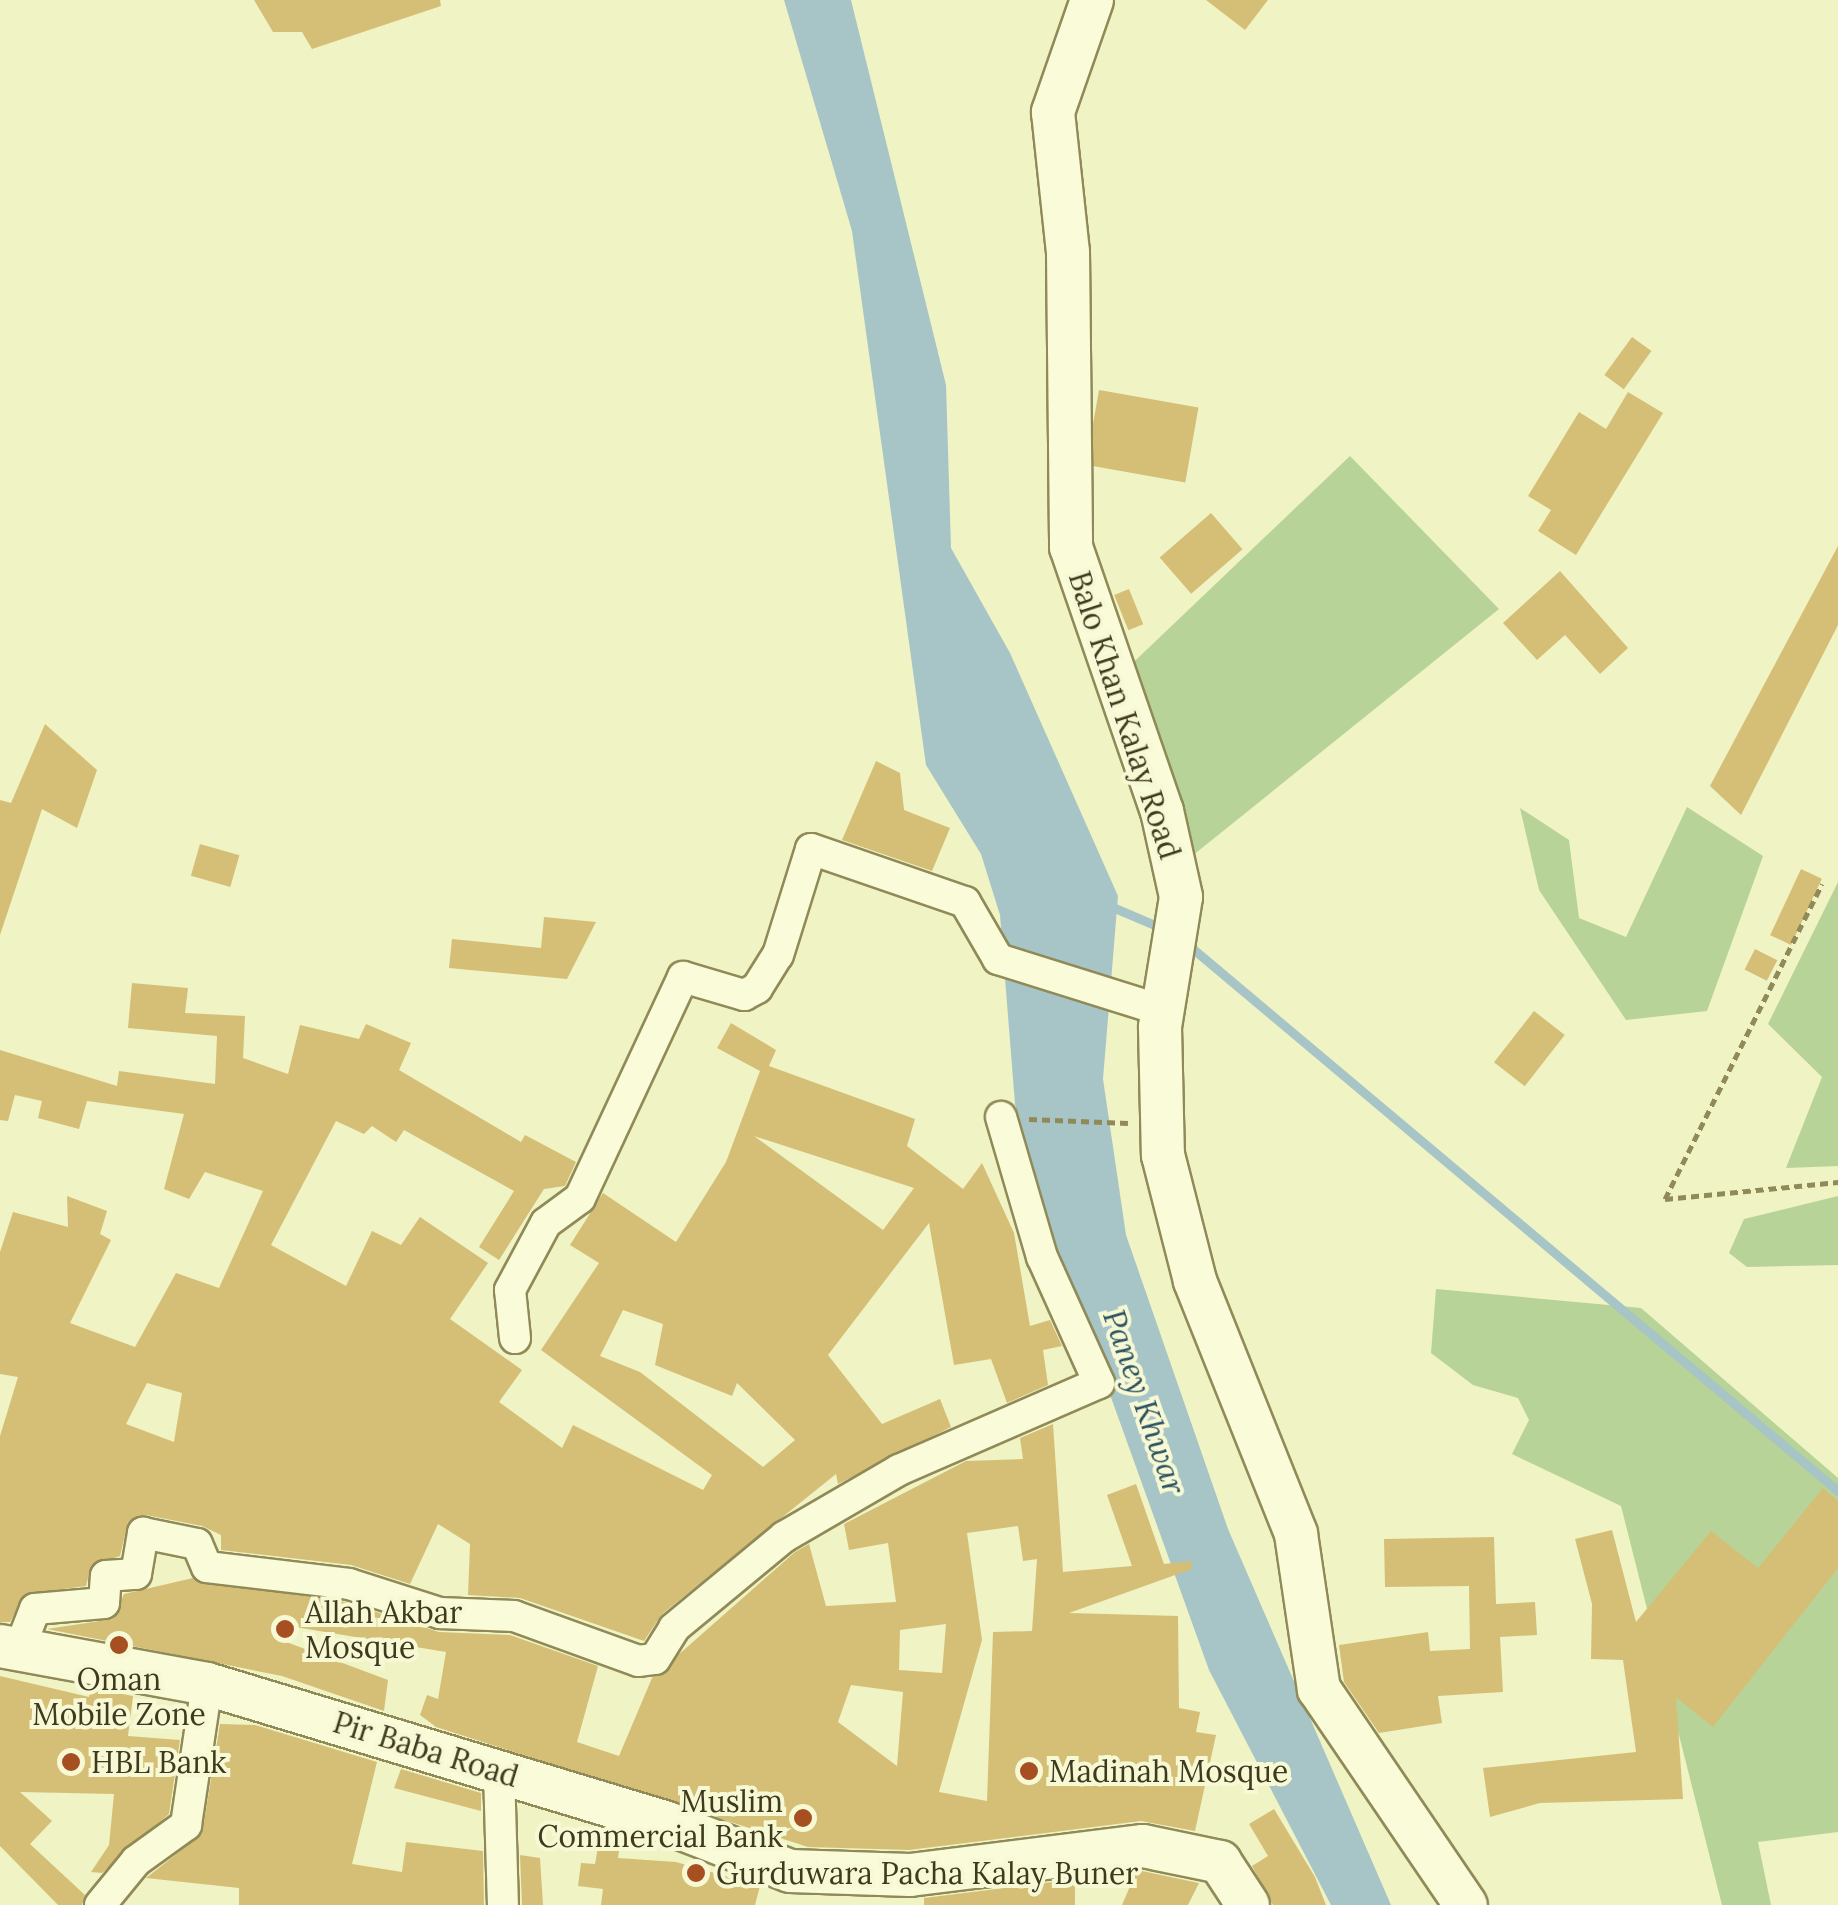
<!DOCTYPE html>
<style>
body{margin:0}
#map{position:relative;width:1838px;height:1905px;overflow:hidden;background:#f0f3c4;font-family:Lora,serif}
div>[style]{position:absolute}
.green>*{inset:0;background:#b7d397}
.water>*{inset:0;background:#a7c4c6}
.stream>*{height:9px;margin:-4.5px;padding:0 4.5px;transform-origin:4.5px;border-radius:4.5px;background:#a7c4c6}
.building>*{inset:0;background:#d5bf76;transform-origin:0 0}
.path>*{height:5px;margin-top:-2.5px;transform-origin:0;background:repeating-linear-gradient(90deg,#908a58 0 8px,transparent 0 13px)}
.roads{filter:drop-shadow(2px 0 #908a58) drop-shadow(-2px 0 #908a58) drop-shadow(0 2px #908a58) drop-shadow(0 -2px #908a58)}
.street>*{height:30px;margin:-15px;padding:0 15px;transform-origin:15px;border-radius:15px;background:#fafcd9}
.secondary>*{height:42px;margin:-21px;padding:0 21px;transform-origin:21px;border-radius:21px;background:#fafcd9}
.dots>*{width:28px;height:28px;translate:-50% -50%;box-sizing:border-box;border:5px solid #f7f9d5;border-radius:50%}
span{translate:-50% -50%;white-space:nowrap;text-align:center;line-height:1.15;-webkit-text-stroke:8px #f7f9d5;paint-order:stroke}
.street-label{font-size:30px;color:#3f391e}
.poi-label{font-size:30px;color:#3f391e}
.left{translate:0 -50%;text-align:left}
.right{translate:-100% -50%;text-align:right}
.water-label{font-size:32px;color:#2b5160;font-style:italic}
</style>
<div id="map">
<div class="green">
<div style="clip-path:polygon(1350px 456px,1499px 609px,1192px 856px,1118px 677px)"></div>
<div style="clip-path:polygon(1687px 807px,1763px 856px,1707px 1011px,1626px 1020px,1539px 890px,1520px 808px,1569px 840px,1579px 918px,1626px 937px)"></div>
<div style="clip-path:polygon(1838px 882px,1838px 1166px,1786px 1168px,1822px 1077px,1768px 1024px)"></div>
<div style="clip-path:polygon(1838px 1196px,1838px 1265px,1747px 1267px,1729px 1253px,1744px 1219px)"></div>
<div style="clip-path:polygon(1436px 1289px,1641px 1308px,1838px 1478px,1838px 1832px,1758px 1842px,1771px 1905px,1722px 1905px,1621px 1506px,1512px 1454px,1529px 1420px,1518px 1398px,1473px 1385px,1431px 1353px)"></div>
</div>
<div class="water">
<div style="clip-path:polygon(784px 0,851px 0,946px 385px,951px 548px,1010px 653px,1118px 896px,1103px 1079px,1126px 1235px,1228px 1529px,1391px 1905px,1331px 1905px,1209px 1670px,1053px 1236px,1015px 1104px,1000px 915px,981px 854px,926px 765px,852px 231px)"></div>
</div>
<div class="stream">
<div style="left:1110px;top:906px;width:59px;rotate:23.1deg"></div>
<div style="left:1186px;top:943px;width:852px;rotate:40.05deg"></div>
</div>
<div class="building">
<div style="clip-path:polygon(254px 0,440px 0,441px 6px,312px 49px,302px 32px,273px 32px)"></div>
<div style="clip-path:polygon(1206px 0,1268px 0,1245px 30px)"></div>
<div style="left:1632px;top:337px;width:24px;height:47px;rotate:36deg"></div>
<div style="left:1099px;top:390px;width:101px;height:76px;rotate:10deg"></div>
<div style="clip-path:polygon(1628px 392px,1663px 413px,1576px 555px,1538px 531px,1551px 510px,1528px 496px,1579px 412px,1606px 429px)"></div>
<div style="left:1211px;top:513px;width:48px;height:68px;rotate:49deg"></div>
<div style="clip-path:polygon(1838px 546px,1838px 625px,1741px 815px,1710px 786px)"></div>
<div style="clip-path:polygon(1560px 571px,1628px 648px,1600px 674px,1565px 635px,1537px 660px,1503px 623px)"></div>
<div style="left:1129px;top:589px;width:38px;height:16px;rotate:68deg"></div>
<div style="clip-path:polygon(45px 724px,97px 770px,77px 828px,42px 809px,0 935px,0 800px,11px 803px)"></div>
<div style="clip-path:polygon(876px 761px,900px 773px,904px 810px,950px 828px,932px 871px,842px 840px)"></div>
<div style="left:200px;top:844px;width:41px;height:33px;rotate:16deg"></div>
<div style="left:1801px;top:869px;width:23px;height:73px;rotate:25deg"></div>
<div style="clip-path:polygon(544px 917px,596px 922px,567px 979px,449px 968px,452px 939px,541px 948px)"></div>
<div style="left:1755px;top:949px;width:25px;height:23px;rotate:27deg"></div>
<div style="clip-path:polygon(evenodd,132px 983px,188px 988px,185px 1013px,245px 1016px,243px 1058px,288px 1074px,300px 1025px,359px 1039px,366px 1024px,411px 1043px,399px 1070px,521px 1142px,525px 1135px,576px 1162px,565px 1186px,544px 1189px,499px 1260px,479px 1247px,514px 1191px,404px 1130px,396px 1142px,372px 1126px,364px 1134px,336px 1121px,271px 1245px,346px 1286px,372px 1231px,401px 1245px,420px 1217px,488px 1263px,450px 1319px,522px 1370px,499px 1402px,562px 1448px,573px 1425px,703px 1490px,712px 1475px,541px 1350px,599px 1263px,570px 1245px,603px 1193px,676px 1242px,726px 1162px,760px 1071px,717px 1048px,731px 1023px,776px 1050px,769px 1066px,915px 1119px,907px 1146px,963px 1189px,982px 1163px,1014px 1233px,1030px 1326px,1050px 1320px,1062px 1346px,1043px 1350px,1048px 1385px,1007px 1403px,991px 1359px,954px 1365px,929px 1223px,828px 1355px,882px 1424px,940px 1399px,951px 1427px,838px 1484px,836px 1474px,662px 1614px,644px 1641px,520px 1598px,468px 1595px,470px 1544px,438px 1524px,410px 1584px,351px 1565px,221px 1550px,221px 1535px,202px 1526px,146px 1515px,128px 1522px,120px 1556px,91px 1566px,86px 1586px,25px 1594px,10px 1622px,0 1622px,0 1436px,18px 1377px,0 1374px,0 1252px,13px 1212px,68px 1227px,67px 1196px,107px 1211px,100px 1234px,111px 1240px,70px 1323px,135px 1347px,176px 1273px,219px 1288px,263px 1191px,205px 1172px,189px 1199px,164px 1189px,184px 1114px,87px 1101px,79px 1129px,38px 1118px,42px 1101px,15px 1095px,8px 1121px,0 1120px,0 1050px,117px 1086px,119px 1071px,215px 1084px,217px 1036px,128px 1028px,132px 983px,754px 1136px,914px 1188px,883px 1230px,754px 1136px,132px 983px,623px 1310px,663px 1324px,655px 1365px,732px 1396px,737px 1383px,795px 1440px,763px 1467px,640px 1372px,600px 1356px,623px 1310px,132px 983px,147px 1383px,182px 1393px,174px 1442px,126px 1424px,147px 1383px)"></div>
<div style="left:1534px;top:1011px;width:39px;height:65px;rotate:38deg"></div>
<div style="clip-path:polygon(evenodd,1053px 1424px,1063px 1572px,1132px 1566px,1107px 1495px,1136px 1484px,1164px 1564px,1191px 1561px,1192px 1569px,1069px 1613px,1178px 1616px,1179px 1708px,1200px 1712px,1196px 1732px,1216px 1735px,1195px 1831px,1141px 1821px,909px 1850px,808px 1847px,436px 1727px,420px 1715px,427px 1695px,438px 1699px,446px 1652px,277px 1624px,273px 1637px,388px 1680px,384px 1711px,282px 1676px,47px 1629px,113px 1619px,124px 1594px,193px 1578px,345px 1602px,439px 1632px,510px 1635px,598px 1666px,577px 1742px,619px 1756px,652px 1678px,795px 1552px,809px 1544px,826px 1606px,896px 1602px,888px 1543px,849px 1550px,844px 1524px,966px 1461px,1023px 1459px,1020px 1438px,1053px 1424px,1018px 1526px,1023px 1561px,1037px 1559px,1032px 1631px,993px 1632px,987px 1801px,939px 1792px,982px 1640px,967px 1533px,1018px 1526px,1053px 1424px,946px 1624px,942px 1673px,899px 1670px,900px 1630px,946px 1624px,1053px 1424px,851px 1685px,903px 1692px,897px 1766px,838px 1722px,851px 1685px)"></div>
<div style="clip-path:polygon(1823px 1488px,1838px 1501px,1838px 1568px,1713px 1727px,1676px 1697px,1683px 1799px,1540px 1803px,1490px 1817px,1483px 1768px,1636px 1752px,1623px 1660px,1591px 1659px,1592px 1604px,1575px 1539px,1612px 1530px,1636px 1622px,1711px 1531px,1758px 1568px)"></div>
<div style="clip-path:polygon(1494px 1537px,1496px 1604px,1535px 1602px,1537px 1635px,1500px 1637px,1503px 1692px,1438px 1696px,1442px 1723px,1379px 1733px,1344px 1682px,1339px 1645px,1428px 1632px,1430px 1651px,1470px 1649px,1469px 1586px,1385px 1587px,1384px 1539px)"></div>
<div style="clip-path:polygon(0 1676px,89px 1697px,91px 1688px,133px 1696px,128px 1736px,180px 1740px,169px 1814px,102px 1873px,91px 1872px,109px 1845px,114px 1794px,20px 1792px,52px 1821px,30px 1844px,85px 1895px,82px 1905px,58px 1905px,0 1846px)"></div>
<div style="clip-path:polygon(220px 1724px,255px 1725px,377px 1762px,352px 1864px,402px 1872px,406px 1842px,483px 1851px,484px 1905px,239px 1905px,239px 1888px,146px 1878px,202px 1834px)"></div>
<div style="clip-path:polygon(401px 1769px,481px 1793px,481px 1811px,394px 1788px)"></div>
<div style="clip-path:polygon(1274px 1809px,1315px 1877px,1326px 1905px,1273px 1905px,1252px 1866px,1268px 1856px,1249px 1824px)"></div>
<div style="clip-path:polygon(601px 1830px,621px 1835px,618px 1858px,676px 1862px,760px 1886px,755px 1905px,601px 1905px,603px 1889px,578px 1886px,581px 1863px,595px 1864px)"></div>
<div style="clip-path:polygon(520px 1855px,540px 1858px,543px 1905px,522px 1905px)"></div>
<div style="clip-path:polygon(1142px 1871px,1199px 1883px,1188px 1905px,1122px 1905px,1131px 1884px,1075px 1881px,1075px 1905px,924px 1905px,924px 1898px)"></div>
</div>
<div class="path">
<div style="left:1029px;top:1119px;width:99px;rotate:2.3deg"></div>
<div style="left:1665px;top:1199px;width:352px;rotate:-63.5deg"></div>
<div style="left:1665px;top:1199px;width:174px;rotate:-5.6deg"></div>
</div>
<div class="roads">
<div class="street">
<div style="left:515px;top:1338px;width:48px;rotate:-95.9deg"></div>
<div style="left:510px;top:1290px;width:76px;rotate:-61.8deg"></div>
<div style="left:546px;top:1223px;width:42px;rotate:-36.3deg"></div>
<div style="left:580px;top:1198px;width:244px;rotate:-65deg"></div>
<div style="left:683px;top:977px;width:64px;rotate:16.4deg"></div>
<div style="left:744px;top:995px;width:15px;rotate:-28deg"></div>
<div style="left:757px;top:988px;width:39px;rotate:-58deg"></div>
<div style="left:778px;top:955px;width:111px;rotate:-72.7deg"></div>
<div style="left:811px;top:849px;width:163px;rotate:19deg"></div>
<div style="left:965px;top:902px;width:66px;rotate:59.9deg"></div>
<div style="left:998px;top:959px;width:174px;rotate:17.4deg"></div>
<div style="left:19px;top:1650px;width:44px;rotate:-68.7deg"></div>
<div style="left:35px;top:1609px;width:69px;rotate:-5deg"></div>
<div style="left:104px;top:1603px;width:27px;rotate:-86deg"></div>
<div style="left:106px;top:1576px;width:30px;rotate:-4deg"></div>
<div style="left:136px;top:1574px;width:42px;rotate:-80.3deg"></div>
<div style="left:143px;top:1533px;width:55px;rotate:11.5deg"></div>
<div style="left:197px;top:1544px;width:25px;rotate:67deg"></div>
<div style="left:207px;top:1567px;width:143px;rotate:6.8deg"></div>
<div style="left:349px;top:1584px;width:96px;rotate:17.7deg"></div>
<div style="left:440px;top:1613px;width:74px;rotate:2.3deg"></div>
<div style="left:514px;top:1616px;width:132px;rotate:19.9deg"></div>
<div style="left:638px;top:1661px;width:17px;rotate:-7deg"></div>
<div style="left:655px;top:1659px;width:36px;rotate:-58deg"></div>
<div style="left:674px;top:1628px;width:143px;rotate:-39.6deg"></div>
<div style="left:784px;top:1537px;width:133px;rotate:-30.2deg"></div>
<div style="left:899px;top:1470px;width:218px;rotate:-23.5deg"></div>
<div style="left:1099px;top:1383px;width:138px;rotate:-114.3deg"></div>
<div style="left:1042px;top:1257px;width:146px;rotate:-106.3deg"></div>
<div style="left:499px;top:1772px;width:133px;rotate:88.3deg"></div>
<div style="left:100px;top:1905px;width:57px;rotate:-50.7deg"></div>
<div style="left:136px;top:1861px;width:62px;rotate:-35.8deg"></div>
<div style="left:186px;top:1825px;width:143px;rotate:-81.5deg"></div>
</div>
<div class="secondary">
<div style="left:1092px;top:0;width:119px;rotate:109.2deg"></div>
<div style="left:1053px;top:112px;width:141px;rotate:83.9deg"></div>
<div style="left:1068px;top:252px;width:295px;rotate:89.4deg"></div>
<div style="left:1071px;top:547px;width:279px;rotate:71deg"></div>
<div style="left:1162px;top:811px;width:88px;rotate:77.5deg"></div>
<div style="left:1181px;top:897px;width:132px;rotate:99.2deg"></div>
<div style="left:1160px;top:1027px;width:128px;rotate:88.7deg"></div>
<div style="left:1163px;top:1155px;width:130px;rotate:75.7deg"></div>
<div style="left:1195px;top:1281px;width:272px;rotate:68.2deg"></div>
<div style="left:1296px;top:1534px;width:157px;rotate:81.6deg"></div>
<div style="left:1319px;top:1689px;width:261px;rotate:55.8deg"></div>
<div style="left:0;top:1646px;width:210px;rotate:10.4deg"></div>
<div style="left:207px;top:1684px;width:481px;rotate:16.8deg"></div>
<div style="left:667px;top:1823px;width:132px;rotate:21.3deg"></div>
<div style="left:790px;top:1871px;width:120px;rotate:1.9deg"></div>
<div style="left:910px;top:1875px;width:235px;rotate:-7.1deg"></div>
<div style="left:1143px;top:1846px;width:79px;rotate:11.7deg"></div>
<div style="left:1220px;top:1862px;width:51px;rotate:56.9deg"></div>
</div>
</div>
<div class="dots">
<div style="left:285px;top:1629px;background:#a64f21"></div>
<div style="left:119px;top:1645px;background:#a64f21"></div>
<div style="left:71px;top:1762px;background:#a64f21"></div>
<div style="left:1029px;top:1771px;background:#a64f21"></div>
<div style="left:803px;top:1818px;background:#a64f21"></div>
<div style="left:696px;top:1873px;background:#a64f21"></div>
</div>
<div class="street-label">
<span style="left:1125px;top:715px;rotate:72deg">Balo Khan Kalay Road</span>
<span style="left:426px;top:1749px;rotate:17deg">Pir Baba Road</span>
</div>
<div class="poi-label">
<span class="left" style="left:305px;top:1629px">Allah Akbar<br>Mosque</span>
<span style="left:119px;top:1696px">Oman<br>Mobile Zone</span>
<span class="left" style="left:91px;top:1762px">HBL Bank</span>
<span class="left" style="left:1049px;top:1771px">Madinah Mosque</span>
<span class="right" style="left:783px;top:1818px">Muslim<br>Commercial Bank</span>
<span class="left" style="left:716px;top:1873px">Gurduwara Pacha Kalay Buner</span>
</div>
<div class="water-label">
<span style="left:1144px;top:1402px;rotate:71deg">Paney Khwar</span>
</div>
</div>
